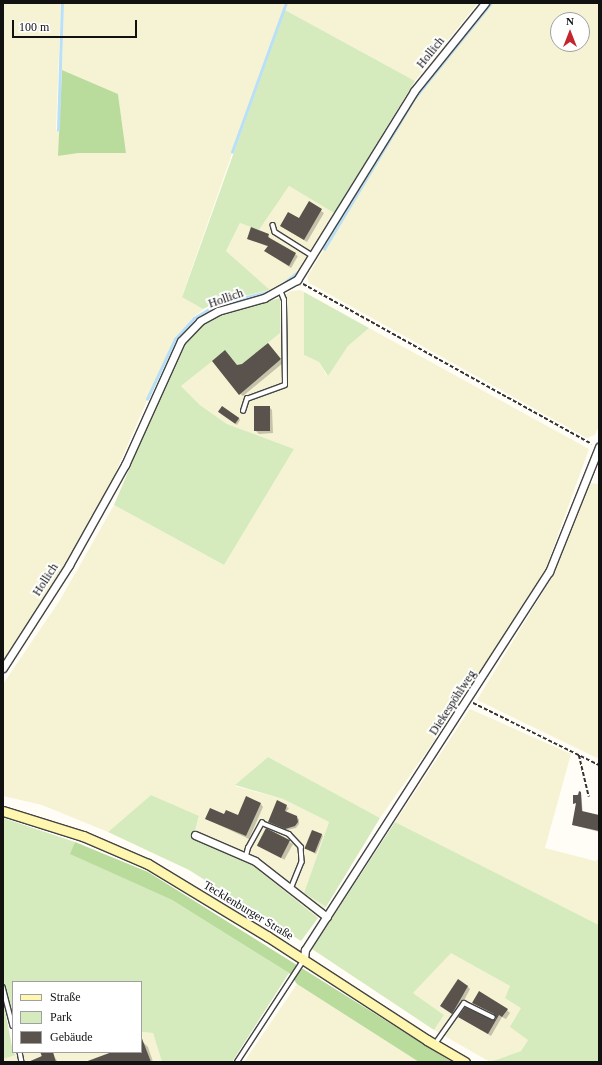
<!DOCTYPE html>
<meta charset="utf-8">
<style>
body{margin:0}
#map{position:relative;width:602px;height:1065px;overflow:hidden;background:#fffdf5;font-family:"Times New Roman",serif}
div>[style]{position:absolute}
.farmland>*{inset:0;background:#f6f3d4}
.green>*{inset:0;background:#d5ebbd}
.forest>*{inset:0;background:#b9dc9c}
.shadow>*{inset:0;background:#0003;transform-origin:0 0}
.stream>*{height:2.5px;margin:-1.25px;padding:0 1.25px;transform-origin:1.25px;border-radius:1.25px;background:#b9e0f7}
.building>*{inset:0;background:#5a524d;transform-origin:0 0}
.path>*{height:1.5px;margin-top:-0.75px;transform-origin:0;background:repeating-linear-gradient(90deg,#333 0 4px,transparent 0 6px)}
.roads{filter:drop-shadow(1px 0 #444) drop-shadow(-1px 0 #444) drop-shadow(0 1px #444) drop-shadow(0 -1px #444)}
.lane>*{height:3.5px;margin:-1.75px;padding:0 1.75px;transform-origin:1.75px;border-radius:1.75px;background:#fff}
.street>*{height:7px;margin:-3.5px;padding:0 3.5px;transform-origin:3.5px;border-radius:3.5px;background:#fff}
.secondary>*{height:9px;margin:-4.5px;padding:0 4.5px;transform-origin:4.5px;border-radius:4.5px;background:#fff6b0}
span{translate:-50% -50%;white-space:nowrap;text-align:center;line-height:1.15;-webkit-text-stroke:4px #fff;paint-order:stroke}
.street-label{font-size:12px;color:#111}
.frame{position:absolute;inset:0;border:4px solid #111;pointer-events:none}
.legend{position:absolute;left:12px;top:981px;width:130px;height:72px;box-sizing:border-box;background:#fff;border:1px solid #a0a0a0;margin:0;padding:5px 7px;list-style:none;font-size:12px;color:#111}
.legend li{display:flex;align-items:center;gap:8px;height:20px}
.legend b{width:20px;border:1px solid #a0a0a0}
.north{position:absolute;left:550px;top:12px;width:40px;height:40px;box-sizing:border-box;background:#fff;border:1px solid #a0a0a0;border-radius:50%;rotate:0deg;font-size:11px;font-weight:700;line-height:16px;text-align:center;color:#111}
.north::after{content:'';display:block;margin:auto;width:14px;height:18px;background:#c4262e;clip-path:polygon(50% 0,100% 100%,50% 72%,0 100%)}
.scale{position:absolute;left:12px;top:20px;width:125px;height:18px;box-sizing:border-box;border:2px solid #111;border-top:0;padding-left:5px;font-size:12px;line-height:14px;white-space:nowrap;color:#111;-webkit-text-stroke:3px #fff;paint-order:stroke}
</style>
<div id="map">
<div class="farmland">
<div style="clip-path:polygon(3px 3px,61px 3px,56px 130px,59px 130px,59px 156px,78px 152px,126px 153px,118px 94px,62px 70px,64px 3px,285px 3px,182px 296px,204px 309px,192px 318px,174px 339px,104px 499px,74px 555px,3px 660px)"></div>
<div style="clip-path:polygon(288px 3px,478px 3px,415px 81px,285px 10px)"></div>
<div style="clip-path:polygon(evenodd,493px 3px,599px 3px,599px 425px,595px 435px,587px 438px,309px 283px,307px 277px,414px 102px,493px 3px,558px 20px,582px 20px,582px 44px,558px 44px,558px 20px)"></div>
<div style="clip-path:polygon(289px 186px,334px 213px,299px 269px,288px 279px,270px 290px,226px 251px,240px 223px,259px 230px)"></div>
<div style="clip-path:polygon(301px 290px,304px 292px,304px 355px,319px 362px,327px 376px,348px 346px,369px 328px,589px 449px,546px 568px,467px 694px,380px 818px,268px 757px,235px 786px,283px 799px,329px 822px,304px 893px,326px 907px,318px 918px,247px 861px,193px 838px,199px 817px,151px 795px,108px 832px,42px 805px,3px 796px,3px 684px,60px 600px,114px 505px,224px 565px,294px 449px,227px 424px,200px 405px,181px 386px,225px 350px,268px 343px,280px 333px,280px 298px,290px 291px)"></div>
<div style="clip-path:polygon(590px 483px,599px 484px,599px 759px,477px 700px,554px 574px)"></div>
<div style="clip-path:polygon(470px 709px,571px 754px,545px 848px,595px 861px,599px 859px,599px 925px,395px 822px)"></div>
<div style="clip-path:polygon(450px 952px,510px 986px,521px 1008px,528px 1040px,521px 1051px,490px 1062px,434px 1030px,444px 1015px,413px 993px)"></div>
<div style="clip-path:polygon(297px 984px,419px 1062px,244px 1062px)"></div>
<div style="clip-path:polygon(141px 1032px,153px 1033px,162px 1062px,3px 1062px,3px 1059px,16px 1055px,15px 1052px,141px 1052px)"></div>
</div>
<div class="green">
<div style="clip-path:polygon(285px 10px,415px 81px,334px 213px,289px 186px,259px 230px,240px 223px,226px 251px,270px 290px,216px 303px,203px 309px,182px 297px)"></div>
<div style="clip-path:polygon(304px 292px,369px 328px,348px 346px,328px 376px,319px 362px,304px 355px)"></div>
<div style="clip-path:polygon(280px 298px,280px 333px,239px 367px,225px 351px,181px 386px,200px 405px,227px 424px,294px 449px,224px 565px,114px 505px,174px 363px,190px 335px,210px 319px)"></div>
<div style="clip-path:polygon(268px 757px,380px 818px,326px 907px,304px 893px,329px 822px,283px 799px,235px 785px)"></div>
<div style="clip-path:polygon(151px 795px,199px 816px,193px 838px,247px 861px,318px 918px,301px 941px,189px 870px,108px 832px)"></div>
<div style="clip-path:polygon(3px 818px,75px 842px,71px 854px,172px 900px,289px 973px,232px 1062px,162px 1062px,153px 1033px,141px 1032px,141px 982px,13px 982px,12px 1018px,3px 978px)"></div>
<div style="clip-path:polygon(395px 822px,599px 925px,599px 1062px,490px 1062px,521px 1051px,528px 1040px,510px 1027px,521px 1008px,505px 998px,510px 986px,451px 953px,413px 993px,444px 1015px,434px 1030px,312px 949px)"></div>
<div style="clip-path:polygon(3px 999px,13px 1052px,16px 1055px,3px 1059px)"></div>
</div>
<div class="forest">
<div style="clip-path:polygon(62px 70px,118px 94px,126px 153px,78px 153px,58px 156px)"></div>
<div style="clip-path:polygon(75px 842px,148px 872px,452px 1062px,419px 1062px,297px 984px,289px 973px,172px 900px,70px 854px)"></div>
</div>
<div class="shadow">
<div style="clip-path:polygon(309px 203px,324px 213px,307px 242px,284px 228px,299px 219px)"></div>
<div style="clip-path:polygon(268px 234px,270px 239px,298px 256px,291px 268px,268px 253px,269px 247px,248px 239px)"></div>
<div style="clip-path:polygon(270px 347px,283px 363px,243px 396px,240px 394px,237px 366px,242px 365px)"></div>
<div style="clip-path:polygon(269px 407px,272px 410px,273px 433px,259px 434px,256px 431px)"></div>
<div style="clip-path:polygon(221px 414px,239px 418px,240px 420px,237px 425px)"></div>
<div style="clip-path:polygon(581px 793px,583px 813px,599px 816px,599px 832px,573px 825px,576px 805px,574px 796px)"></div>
<div style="clip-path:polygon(277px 802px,289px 808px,286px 812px,299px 819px,299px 824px,296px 828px,287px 830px,270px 822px)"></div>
<div style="clip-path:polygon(261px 804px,263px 807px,249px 839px,206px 819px,238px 816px)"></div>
<div style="left:266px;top:829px;width:31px;height:18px;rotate:29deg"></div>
<div style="clip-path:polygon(322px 835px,323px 836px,316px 854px,307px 849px)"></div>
<div style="clip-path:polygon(467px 986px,470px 989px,456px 1016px,442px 1006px)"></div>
<div style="clip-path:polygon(473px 1003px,507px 1010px,510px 1013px,506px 1019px,502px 1017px,491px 1036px,459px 1017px,497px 1019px,496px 1015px)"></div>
<div style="clip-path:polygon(144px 1043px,148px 1047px,153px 1062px,99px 1062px,115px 1052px,141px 1052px,141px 1044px)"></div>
<div style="clip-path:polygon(41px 1052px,51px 1052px,58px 1062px,41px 1062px)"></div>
</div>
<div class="stream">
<div style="left:58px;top:130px;width:127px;rotate:-88.2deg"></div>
<div style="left:232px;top:152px;width:158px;rotate:-70.1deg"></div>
<div style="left:324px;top:249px;width:174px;rotate:-59.1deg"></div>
<div style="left:413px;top:100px;width:124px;rotate:-51.2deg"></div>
<div style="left:284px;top:283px;width:21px;rotate:-39deg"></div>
<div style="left:147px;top:399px;width:66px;rotate:-65deg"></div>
<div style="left:175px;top:339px;width:28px;rotate:-48deg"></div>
<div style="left:194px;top:318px;width:27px;rotate:-31deg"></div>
<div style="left:217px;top:304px;width:51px;rotate:-13.5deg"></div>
</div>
<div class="building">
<div style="clip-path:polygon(309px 201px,322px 209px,304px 240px,280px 226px,288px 212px,299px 218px)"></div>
<div style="clip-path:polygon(251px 227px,269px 234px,268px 237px,296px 253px,289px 266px,264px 251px,268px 246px,247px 239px)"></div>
<div style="clip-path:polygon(268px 343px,281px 359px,239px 395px,212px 361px,225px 350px,237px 365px,242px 364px)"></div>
<div style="left:222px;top:406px;width:21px;height:7px;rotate:35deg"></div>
<div style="left:254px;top:406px;width:16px;height:25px"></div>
<div style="clip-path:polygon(579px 791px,581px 792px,582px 811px,599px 815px,599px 831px,572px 825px,576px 803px,573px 804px,573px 795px,578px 795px)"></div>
<div style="clip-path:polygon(246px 796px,261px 803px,246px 836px,205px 819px,210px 808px,224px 814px,226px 810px,238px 815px)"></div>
<div style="clip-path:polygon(277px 800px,287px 805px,285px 811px,297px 816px,298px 822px,295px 826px,285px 829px,268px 822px)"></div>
<div style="left:266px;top:828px;width:27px;height:20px;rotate:27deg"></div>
<div style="left:312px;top:830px;width:11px;height:20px;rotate:22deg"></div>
<div style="clip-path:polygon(458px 979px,468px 986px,452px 1014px,440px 1006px)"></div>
<div style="clip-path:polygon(479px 991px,508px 1009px,502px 1017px,499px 1015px,488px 1034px,458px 1017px,465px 1007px,492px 1020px,496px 1019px,494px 1014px,472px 1003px)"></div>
<div style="clip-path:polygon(141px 1036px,151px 1062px,85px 1062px,112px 1052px,141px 1052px)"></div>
<div style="clip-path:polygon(40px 1052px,53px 1052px,56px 1062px,28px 1062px,42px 1056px)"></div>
</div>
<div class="path">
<div style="left:303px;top:284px;width:330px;rotate:29deg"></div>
<div style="left:473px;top:703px;width:140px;rotate:26.2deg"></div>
<div style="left:579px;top:755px;width:43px;rotate:76.6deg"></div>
</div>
<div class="roads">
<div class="lane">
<div style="left:273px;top:225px;width:7px;rotate:74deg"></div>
<div style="left:275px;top:232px;width:45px;rotate:32.3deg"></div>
<div style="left:243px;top:411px;width:13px;rotate:-72deg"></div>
<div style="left:247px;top:399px;width:40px;rotate:-20.2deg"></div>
<div style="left:285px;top:385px;width:85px;rotate:-90.7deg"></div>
<div style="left:284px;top:300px;width:11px;rotate:-112deg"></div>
<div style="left:246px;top:856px;width:8px;rotate:-76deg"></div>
<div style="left:248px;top:848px;width:29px;rotate:-61deg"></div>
<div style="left:262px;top:823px;width:29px;rotate:22deg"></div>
<div style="left:289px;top:834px;width:18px;rotate:47deg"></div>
<div style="left:301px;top:847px;width:15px;rotate:86deg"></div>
<div style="left:302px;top:862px;width:27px;rotate:112deg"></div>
<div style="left:3px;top:987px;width:40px;rotate:75.6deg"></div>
<div style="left:435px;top:1044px;width:50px;rotate:-54.7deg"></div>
<div style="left:464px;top:1003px;width:32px;rotate:26deg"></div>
<div style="left:20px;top:1052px;width:10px;rotate:79deg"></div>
<div style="left:237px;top:1062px;width:121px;rotate:-56.8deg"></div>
</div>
<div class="street">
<div style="left:3px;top:668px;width:122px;rotate:-57.3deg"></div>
<div style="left:69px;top:565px;width:115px;rotate:-60.8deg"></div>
<div style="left:125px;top:465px;width:136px;rotate:-65.7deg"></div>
<div style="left:181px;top:341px;width:28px;rotate:-46deg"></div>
<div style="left:200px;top:321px;width:21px;rotate:-29deg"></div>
<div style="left:218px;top:311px;width:48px;rotate:-15.8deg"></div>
<div style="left:264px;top:298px;width:38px;rotate:-29deg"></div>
<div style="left:297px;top:280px;width:222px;rotate:-58.2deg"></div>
<div style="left:414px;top:91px;width:113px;rotate:-51.1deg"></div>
<div style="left:195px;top:835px;width:65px;rotate:23.4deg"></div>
<div style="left:255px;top:861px;width:91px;rotate:37.9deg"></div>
<div style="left:304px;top:959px;width:9px;rotate:-84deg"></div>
<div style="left:305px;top:950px;width:450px;rotate:-57.2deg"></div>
<div style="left:549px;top:572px;width:135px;rotate:-68.2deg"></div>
</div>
<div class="secondary">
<div style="left:3px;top:811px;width:84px;rotate:17.4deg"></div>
<div style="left:83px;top:836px;width:71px;rotate:23.3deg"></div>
<div style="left:148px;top:864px;width:139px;rotate:31.2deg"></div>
<div style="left:267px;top:936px;width:191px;rotate:33deg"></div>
<div style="left:427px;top:1040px;width:44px;rotate:30.1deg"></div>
</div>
</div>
<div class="street-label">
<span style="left:431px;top:53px;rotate:-51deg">Hollich</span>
<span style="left:226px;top:299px;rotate:-19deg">Hollich</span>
<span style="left:46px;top:580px;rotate:-57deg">Hollich</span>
<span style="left:453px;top:703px;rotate:-57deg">Diekespöhlweg</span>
<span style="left:248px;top:911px;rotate:31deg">Tecklenburger Straße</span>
</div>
<div class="frame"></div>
<ul class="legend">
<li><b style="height:5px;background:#fff6b0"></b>Straße</li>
<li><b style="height:11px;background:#d5ebbd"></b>Park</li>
<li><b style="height:11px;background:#5a524d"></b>Gebäude</li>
</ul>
<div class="north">N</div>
<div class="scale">100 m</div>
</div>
